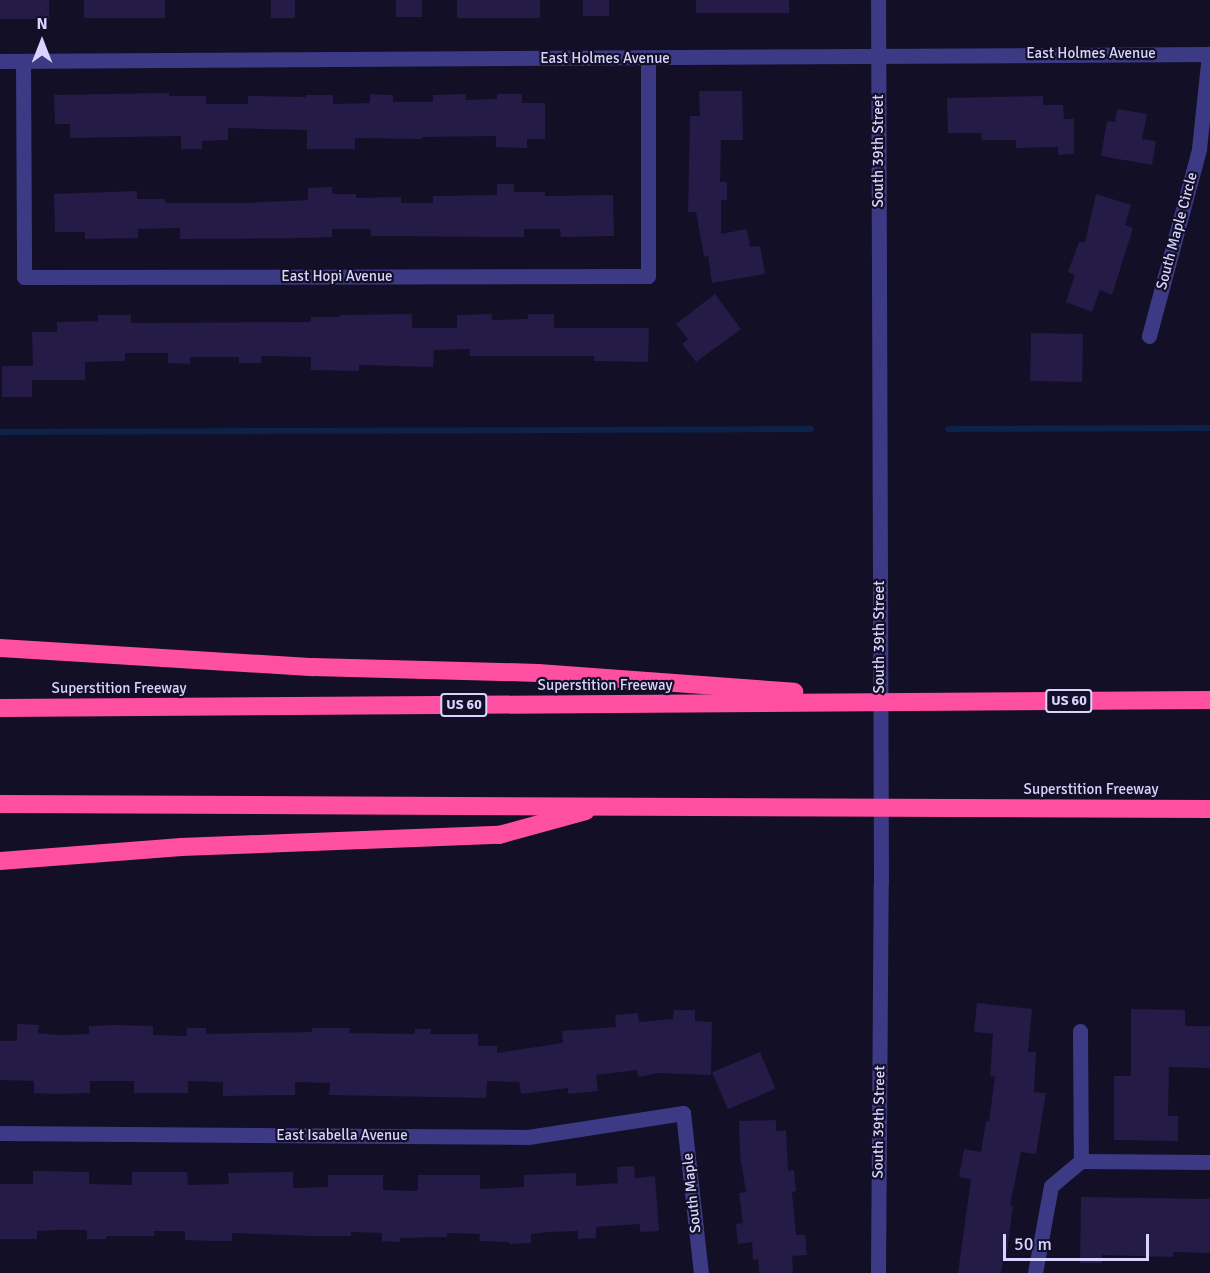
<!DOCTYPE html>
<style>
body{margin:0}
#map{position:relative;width:1210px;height:1273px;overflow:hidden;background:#130f26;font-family:Signika,sans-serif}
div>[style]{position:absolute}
.stream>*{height:6px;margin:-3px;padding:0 3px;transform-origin:3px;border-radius:3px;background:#0c2248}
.building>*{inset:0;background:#241b47;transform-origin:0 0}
.minor>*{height:15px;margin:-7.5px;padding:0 7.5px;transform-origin:7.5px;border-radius:7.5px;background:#3d3a85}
.tertiary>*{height:15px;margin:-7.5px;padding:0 7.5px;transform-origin:7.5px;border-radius:7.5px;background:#3d3a85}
.motorway>*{height:18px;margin:-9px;padding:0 9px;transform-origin:9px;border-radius:9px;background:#ff4fa3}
span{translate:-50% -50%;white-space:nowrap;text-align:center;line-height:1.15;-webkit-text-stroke:4.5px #130f26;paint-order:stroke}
.shield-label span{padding:2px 4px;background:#130f26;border:2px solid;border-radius:4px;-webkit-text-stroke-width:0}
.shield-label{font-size:14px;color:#d9d4ff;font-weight:700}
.street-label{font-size:15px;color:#d9d4ff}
.north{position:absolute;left:12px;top:12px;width:60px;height:60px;-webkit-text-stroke:4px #130f26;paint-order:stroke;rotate:0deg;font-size:16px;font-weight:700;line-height:24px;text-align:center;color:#d9d4ff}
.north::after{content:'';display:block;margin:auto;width:21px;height:27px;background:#d9d4ff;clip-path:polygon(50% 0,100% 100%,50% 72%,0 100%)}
.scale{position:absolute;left:1003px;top:1234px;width:146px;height:27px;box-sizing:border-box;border:3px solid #d9d4ff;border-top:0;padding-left:8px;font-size:18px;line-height:21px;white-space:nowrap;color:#d9d4ff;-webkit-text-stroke:4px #130f26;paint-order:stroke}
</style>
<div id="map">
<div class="stream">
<div style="left:948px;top:429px;width:262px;rotate:-0.2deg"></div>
<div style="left:0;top:432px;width:811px;rotate:-0.21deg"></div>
</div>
<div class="building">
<div style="left:0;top:0;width:49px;height:19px"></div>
<div style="left:84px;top:0;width:81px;height:18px"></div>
<div style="left:271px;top:0;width:24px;height:18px"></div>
<div style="left:396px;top:0;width:26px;height:17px"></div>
<div style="left:457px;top:0;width:83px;height:18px"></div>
<div style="left:583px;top:0;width:26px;height:16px"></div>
<div style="left:696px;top:0;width:93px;height:13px"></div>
<div style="clip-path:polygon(699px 91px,742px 91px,743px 140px,721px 140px,720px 182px,727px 182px,727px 200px,721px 200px,721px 234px,747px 229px,750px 247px,760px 246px,765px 274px,712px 283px,708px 256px,704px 257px,696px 212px,688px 212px,690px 116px,700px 116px)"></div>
<div style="clip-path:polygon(169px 93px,169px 96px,206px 96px,206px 104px,248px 104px,248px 96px,306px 97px,306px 95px,333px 95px,333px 104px,370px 103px,370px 94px,393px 95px,393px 102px,433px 102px,433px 95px,466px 94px,466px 100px,497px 99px,497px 94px,522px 94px,522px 103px,545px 103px,545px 139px,527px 139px,527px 148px,496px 147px,496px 136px,422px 137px,422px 139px,355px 138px,355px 149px,307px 149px,307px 130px,228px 128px,228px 140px,202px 141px,202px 149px,181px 149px,181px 136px,70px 138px,70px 124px,55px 124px,54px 95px)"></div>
<div style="clip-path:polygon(1043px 96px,1043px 105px,1063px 105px,1064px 119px,1074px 119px,1074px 154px,1058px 155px,1058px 147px,1016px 148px,1016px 140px,982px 140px,981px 133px,948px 133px,947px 98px)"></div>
<div style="clip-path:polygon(1117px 109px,1147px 114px,1142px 139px,1156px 141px,1152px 165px,1101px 156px,1107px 121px,1115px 122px)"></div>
<div style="clip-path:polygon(497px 184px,514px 184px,514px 192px,545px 192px,545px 196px,613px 195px,614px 236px,561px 237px,560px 229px,524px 229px,524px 237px,371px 236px,371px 229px,332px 229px,332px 237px,308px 238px,180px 239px,180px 228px,138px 229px,138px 238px,85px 239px,85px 232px,55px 232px,54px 194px,137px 191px,137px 199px,165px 199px,165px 203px,244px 203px,308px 200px,308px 188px,332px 187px,332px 194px,356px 194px,356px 198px,401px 197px,401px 203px,433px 203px,433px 196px,497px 195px)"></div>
<div style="clip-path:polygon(1096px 194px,1131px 205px,1125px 225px,1133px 228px,1112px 295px,1100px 290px,1092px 312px,1066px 302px,1075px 275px,1068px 272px,1079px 242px,1085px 242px)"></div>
<div style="clip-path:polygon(715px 294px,741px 329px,696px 362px,682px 344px,688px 339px,676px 324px)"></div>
<div style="clip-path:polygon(412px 314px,412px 328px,457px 328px,457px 315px,492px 314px,492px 320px,528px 319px,528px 314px,554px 314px,554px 328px,649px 328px,648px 362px,594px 361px,594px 356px,470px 356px,470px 349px,434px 350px,433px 367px,359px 365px,359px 371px,311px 370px,311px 357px,261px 356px,261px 363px,239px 363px,239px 357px,190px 357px,190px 364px,168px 363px,168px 353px,125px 353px,125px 361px,85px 362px,85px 380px,32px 380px,32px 397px,2px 397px,2px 366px,33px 366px,32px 332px,57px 332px,57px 322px,98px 321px,98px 315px,131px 315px,131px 323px,311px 322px,311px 317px,340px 317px,340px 315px)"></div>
<div style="left:1031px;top:333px;width:52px;height:48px;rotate:1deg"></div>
<div style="clip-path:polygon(977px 1003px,1032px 1009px,1028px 1052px,1036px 1052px,1034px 1092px,1046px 1093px,1036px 1154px,1021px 1152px,1010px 1205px,1013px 1206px,1006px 1259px,1003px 1258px,1001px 1273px,958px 1273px,971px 1179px,959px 1177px,964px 1149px,981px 1152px,986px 1121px,989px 1121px,995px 1077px,990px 1076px,993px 1034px,974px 1032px)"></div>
<div style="clip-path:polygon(1131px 1009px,1185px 1010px,1185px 1026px,1210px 1026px,1210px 1068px,1169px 1067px,1168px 1116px,1178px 1116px,1178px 1141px,1114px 1140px,1114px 1076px,1131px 1076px)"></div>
<div style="clip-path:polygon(674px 1010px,695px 1010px,695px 1021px,712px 1022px,711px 1075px,659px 1073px,638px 1077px,637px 1070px,596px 1075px,598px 1091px,568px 1094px,568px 1088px,521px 1094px,519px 1082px,487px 1081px,486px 1098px,329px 1095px,330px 1083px,295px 1082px,295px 1095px,223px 1096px,223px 1082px,188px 1081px,188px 1093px,134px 1093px,134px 1081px,90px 1081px,90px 1093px,57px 1094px,34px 1093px,34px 1081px,0 1080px,0 1041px,17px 1041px,17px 1024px,39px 1025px,38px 1033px,58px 1035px,89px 1034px,89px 1026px,116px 1025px,153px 1026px,153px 1035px,187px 1036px,187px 1028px,206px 1028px,206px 1034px,312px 1032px,312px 1028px,350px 1028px,349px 1033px,415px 1034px,415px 1029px,431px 1029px,430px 1034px,478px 1034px,478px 1046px,497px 1046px,497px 1053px,563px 1043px,562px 1031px,616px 1027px,615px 1015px,638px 1013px,639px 1022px,673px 1019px)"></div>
<div style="left:760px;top:1052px;width:40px;height:52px;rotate:67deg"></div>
<div style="clip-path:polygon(776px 1120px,776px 1131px,786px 1130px,788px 1171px,794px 1170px,796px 1191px,792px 1192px,796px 1235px,805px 1235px,807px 1255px,792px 1256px,793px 1273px,759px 1273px,758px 1259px,753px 1260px,752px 1242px,738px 1244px,736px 1224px,743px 1223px,739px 1193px,746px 1192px,740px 1156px,739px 1121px)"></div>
<div style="clip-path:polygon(634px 1166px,635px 1178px,655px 1176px,659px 1231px,640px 1232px,640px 1224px,596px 1227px,596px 1238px,578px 1239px,578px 1231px,548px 1232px,531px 1234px,531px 1243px,510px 1244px,509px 1242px,479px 1241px,480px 1234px,447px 1233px,447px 1237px,400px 1238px,400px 1242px,382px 1241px,382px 1233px,351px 1232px,351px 1236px,311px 1236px,232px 1233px,232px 1241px,211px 1241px,185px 1240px,185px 1231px,154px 1231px,154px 1236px,106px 1236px,106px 1239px,87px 1239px,87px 1230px,57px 1230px,37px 1231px,37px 1239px,0 1239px,0 1184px,33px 1184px,33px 1171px,89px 1172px,89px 1184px,132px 1185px,132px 1172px,187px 1172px,188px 1185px,229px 1184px,228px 1173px,293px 1172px,293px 1188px,328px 1187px,328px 1175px,383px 1175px,383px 1190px,418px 1191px,418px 1175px,480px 1175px,480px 1189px,524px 1187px,524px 1175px,576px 1173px,576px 1186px,618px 1183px,617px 1167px)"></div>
<div style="clip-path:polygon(1081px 1197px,1210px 1199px,1210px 1253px,1173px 1252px,1173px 1257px,1102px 1255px,1102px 1263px,1080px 1263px)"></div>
</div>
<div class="minor">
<div style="left:0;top:61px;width:1210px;rotate:-0.33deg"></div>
<div style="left:23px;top:61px;width:216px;rotate:89.7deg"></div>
<div style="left:24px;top:277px;width:624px;rotate:-0.09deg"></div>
<div style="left:648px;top:276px;width:217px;rotate:-90deg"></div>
<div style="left:1149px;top:336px;width:194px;rotate:-75deg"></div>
<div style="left:1199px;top:149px;width:96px;rotate:-84deg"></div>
<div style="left:1080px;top:1031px;width:130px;rotate:89.6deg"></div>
<div style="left:0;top:1133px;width:528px;rotate:0.43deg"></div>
<div style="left:528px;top:1137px;width:157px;rotate:-8.8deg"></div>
<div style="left:683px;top:1113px;width:161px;rotate:83.6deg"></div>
<div style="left:1035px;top:1273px;width:88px;rotate:-79.6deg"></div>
<div style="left:1051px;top:1186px;width:39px;rotate:-40deg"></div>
<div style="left:1081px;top:1161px;width:129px;rotate:0.4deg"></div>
</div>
<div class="tertiary">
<div style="left:878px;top:1273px;width:390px;rotate:-89.6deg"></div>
<div style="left:881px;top:883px;width:883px;rotate:-90.19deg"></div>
</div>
<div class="motorway">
<div style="left:0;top:648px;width:314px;rotate:3.5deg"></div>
<div style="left:313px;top:667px;width:225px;rotate:1.5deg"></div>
<div style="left:538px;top:673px;width:257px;rotate:4.2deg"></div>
<div style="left:0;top:708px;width:1210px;rotate:-0.38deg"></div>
<div style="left:0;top:804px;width:1210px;rotate:0.24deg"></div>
<div style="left:0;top:861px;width:182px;rotate:-4.4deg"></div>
<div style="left:181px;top:847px;width:318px;rotate:-2.2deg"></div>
<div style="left:499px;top:835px;width:90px;rotate:-15.4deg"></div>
</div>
<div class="shield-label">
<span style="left:1069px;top:701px">US 60</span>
<span style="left:464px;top:705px">US 60</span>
</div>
<div class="street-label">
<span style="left:1091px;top:54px">East Holmes Avenue</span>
<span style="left:605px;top:59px">East Holmes Avenue</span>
<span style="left:879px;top:151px;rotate:-90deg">South 39th Street</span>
<span style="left:1177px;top:231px;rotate:-75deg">South Maple Circle</span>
<span style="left:337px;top:277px">East Hopi Avenue</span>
<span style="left:880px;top:637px;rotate:-90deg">South 39th Street</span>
<span style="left:605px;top:686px">Superstition Freeway</span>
<span style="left:119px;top:689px">Superstition Freeway</span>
<span style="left:1091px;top:790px">Superstition Freeway</span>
<span style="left:879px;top:1122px;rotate:-89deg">South 39th Street</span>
<span style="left:342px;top:1136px">East Isabella Avenue</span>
<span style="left:692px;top:1193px;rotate:-96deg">South Maple</span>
</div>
<div class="north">N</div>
<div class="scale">50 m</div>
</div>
